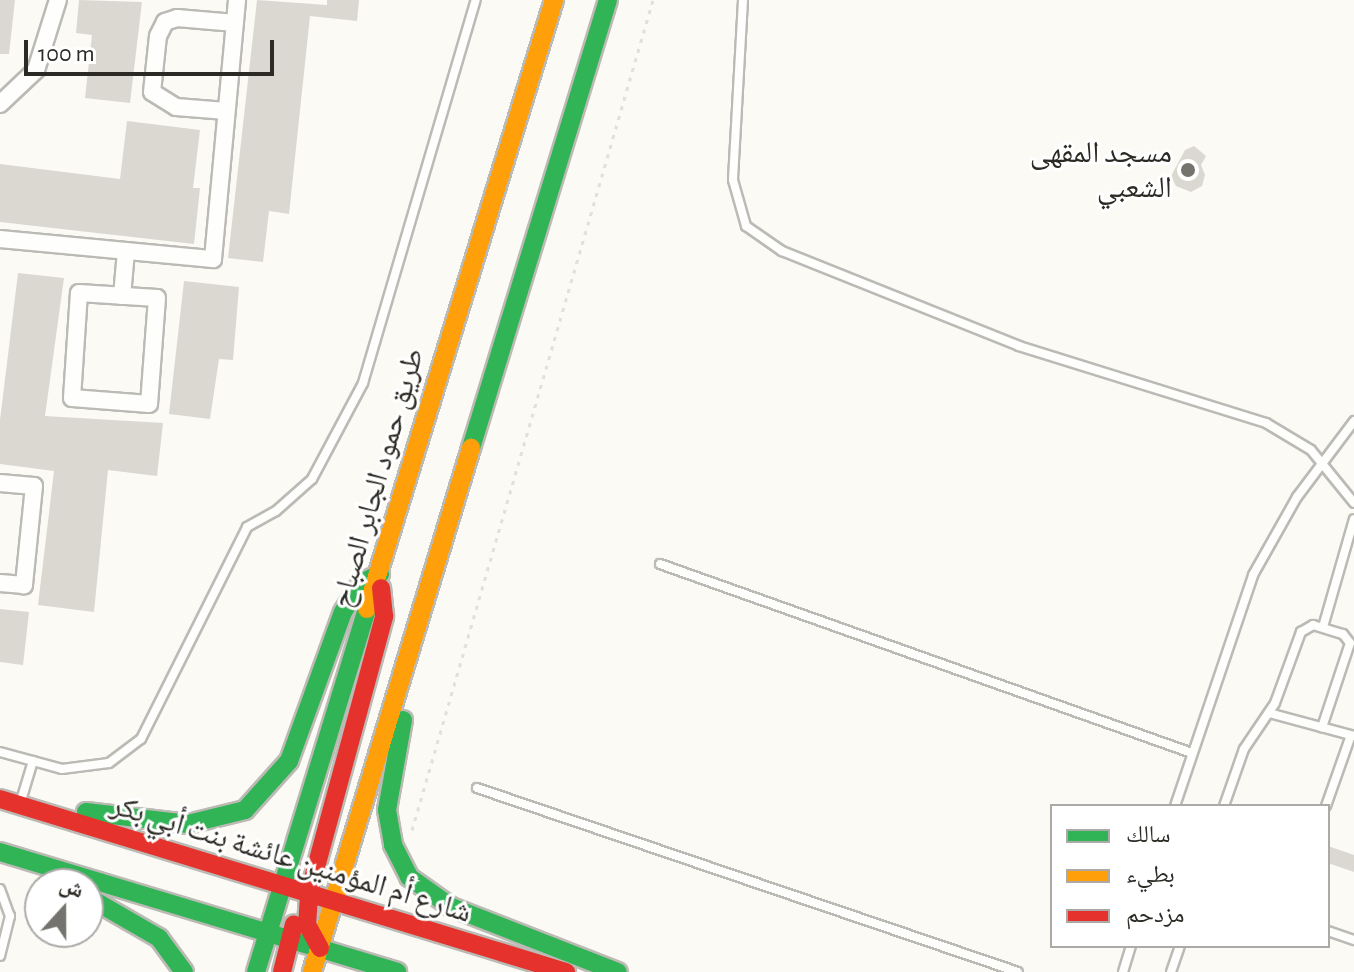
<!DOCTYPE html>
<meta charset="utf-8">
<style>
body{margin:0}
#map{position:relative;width:1354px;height:972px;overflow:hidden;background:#fbfaf4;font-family:"Alegreya Sans","Noto Naskh Arabic",sans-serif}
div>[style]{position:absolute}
.building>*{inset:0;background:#dbd8d2}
.path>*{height:3px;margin-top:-1.5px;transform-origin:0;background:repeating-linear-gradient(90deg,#e2e0df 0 4px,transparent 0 10px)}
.roads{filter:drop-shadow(2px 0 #bcbab5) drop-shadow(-2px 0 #bcbab5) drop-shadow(0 2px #bcbab5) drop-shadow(0 -2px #bcbab5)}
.lane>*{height:8px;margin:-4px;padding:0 4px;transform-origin:4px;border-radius:4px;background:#fefefd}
.street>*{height:16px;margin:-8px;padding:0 8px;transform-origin:8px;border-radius:8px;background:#fefefd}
.fast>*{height:18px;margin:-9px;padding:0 9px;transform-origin:9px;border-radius:9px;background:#30b455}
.slow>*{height:18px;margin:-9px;padding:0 9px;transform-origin:9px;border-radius:9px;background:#ff9f0a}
.jam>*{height:18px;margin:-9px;padding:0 9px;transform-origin:9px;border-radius:9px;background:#e5322d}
.dots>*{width:22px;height:22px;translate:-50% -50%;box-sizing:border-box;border:4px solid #fff;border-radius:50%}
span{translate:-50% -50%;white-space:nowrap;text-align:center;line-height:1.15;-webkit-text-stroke:6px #fff;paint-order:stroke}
.poi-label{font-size:30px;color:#2c2a24}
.right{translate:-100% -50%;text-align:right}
.street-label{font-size:30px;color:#2c2a24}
.legend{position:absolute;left:1050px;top:804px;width:280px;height:144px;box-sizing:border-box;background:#fff;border:2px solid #abaaa7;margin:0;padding:10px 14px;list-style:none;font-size:24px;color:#2c2a24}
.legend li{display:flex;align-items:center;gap:16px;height:40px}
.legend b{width:40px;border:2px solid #abaaa7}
.north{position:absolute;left:24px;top:868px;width:80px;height:80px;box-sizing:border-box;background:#fff;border:2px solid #abaaa7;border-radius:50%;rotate:21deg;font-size:22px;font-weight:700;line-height:32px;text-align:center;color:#2c2a24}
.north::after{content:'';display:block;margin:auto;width:28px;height:36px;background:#74736d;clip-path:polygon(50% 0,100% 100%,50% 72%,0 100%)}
.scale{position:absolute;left:24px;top:40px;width:250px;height:36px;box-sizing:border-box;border:4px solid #2c2a24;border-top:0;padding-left:10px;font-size:24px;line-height:28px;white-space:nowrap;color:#2c2a24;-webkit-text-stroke:6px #fff;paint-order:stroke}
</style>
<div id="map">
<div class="building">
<div style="clip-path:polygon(0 0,15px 0,9px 54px,0 54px)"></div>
<div style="clip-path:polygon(79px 0,142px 2px,130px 103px,85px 98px,92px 35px,76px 33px)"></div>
<div style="clip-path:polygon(257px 0,327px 5px,327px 0,359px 0,357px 21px,310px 16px,289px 214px,269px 211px,263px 262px,228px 258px)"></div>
<div style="clip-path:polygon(127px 121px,200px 130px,193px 188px,200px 188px,194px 244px,0 222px,0 164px,120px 179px)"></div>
<div style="clip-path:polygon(1194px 146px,1206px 156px,1201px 165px,1205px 175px,1202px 186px,1191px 192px,1176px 186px,1171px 176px,1185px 150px)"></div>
<div style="clip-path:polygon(18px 273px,64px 278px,45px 416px,163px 423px,157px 476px,108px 470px,94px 612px,38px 605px,54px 471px,0 464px,0 420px)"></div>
<div style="clip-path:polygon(184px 281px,239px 287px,233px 360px,219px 359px,210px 419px,169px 414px)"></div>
<div style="clip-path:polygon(0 609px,29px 612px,23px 665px,0 662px)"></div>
<div style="clip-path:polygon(1328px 846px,1354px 855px,1354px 872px,1328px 863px)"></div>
</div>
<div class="path">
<div style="left:412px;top:830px;width:864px;rotate:-73.81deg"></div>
</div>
<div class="roads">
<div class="lane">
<div style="left:743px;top:0;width:180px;rotate:93.2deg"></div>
<div style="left:733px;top:180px;width:48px;rotate:74.2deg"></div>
<div style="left:746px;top:226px;width:44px;rotate:34.8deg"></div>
<div style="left:782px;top:251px;width:255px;rotate:21.8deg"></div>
<div style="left:1019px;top:346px;width:259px;rotate:17.3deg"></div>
<div style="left:1266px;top:423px;width:52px;rotate:31deg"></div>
<div style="left:1311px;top:450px;width:68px;rotate:50.9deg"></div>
<div style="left:660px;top:564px;width:565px;rotate:19.56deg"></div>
<div style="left:1323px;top:627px;width:112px;rotate:-74deg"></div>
<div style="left:1269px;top:713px;width:88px;rotate:15.1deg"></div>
<div style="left:0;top:752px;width:64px;rotate:15.3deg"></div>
<div style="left:62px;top:769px;width:47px;rotate:-7.3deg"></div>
<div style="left:109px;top:763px;width:40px;rotate:-37deg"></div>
<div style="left:141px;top:739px;width:237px;rotate:-63.4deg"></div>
<div style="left:247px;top:527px;width:33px;rotate:-29deg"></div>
<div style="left:276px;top:511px;width:48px;rotate:-41.6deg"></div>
<div style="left:312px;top:479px;width:109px;rotate:-62deg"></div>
<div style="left:363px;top:383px;width:399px;rotate:-73.6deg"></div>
<div style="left:477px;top:788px;width:571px;rotate:18.78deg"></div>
<div style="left:20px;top:804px;width:45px;rotate:-73.2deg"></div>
<div style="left:1175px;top:806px;width:244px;rotate:-71.3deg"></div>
<div style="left:1253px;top:575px;width:90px;rotate:-60.6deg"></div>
<div style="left:1297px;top:497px;width:95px;rotate:-53.1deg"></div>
<div style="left:1224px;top:806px;width:60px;rotate:-70.7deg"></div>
<div style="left:1244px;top:749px;width:55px;rotate:-56deg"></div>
<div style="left:1275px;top:703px;width:76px;rotate:-69.9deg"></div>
<div style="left:1301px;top:632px;width:14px;rotate:-30deg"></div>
<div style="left:1313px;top:625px;width:31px;rotate:17deg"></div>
<div style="left:1343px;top:634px;width:11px;rotate:52deg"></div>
<div style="left:1350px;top:643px;width:89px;rotate:108.4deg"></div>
<div style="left:1326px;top:806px;width:75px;rotate:-70.6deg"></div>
<div style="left:0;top:889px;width:29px;rotate:70deg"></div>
<div style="left:10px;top:916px;width:41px;rotate:104deg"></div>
<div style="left:1328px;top:931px;width:28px;rotate:19deg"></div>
<div style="left:1123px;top:972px;width:27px;rotate:-73deg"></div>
<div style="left:1171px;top:972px;width:28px;rotate:-71deg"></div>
</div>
<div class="street">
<div style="left:0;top:104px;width:50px;rotate:-43.4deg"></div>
<div style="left:36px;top:70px;width:73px;rotate:-72.6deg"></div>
<div style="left:226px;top:111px;width:50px;rotate:-175.4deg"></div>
<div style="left:176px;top:107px;width:28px;rotate:-148deg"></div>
<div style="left:152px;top:92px;width:56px;rotate:-83.9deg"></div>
<div style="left:158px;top:36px;width:16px;rotate:-63deg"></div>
<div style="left:165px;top:22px;width:13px;rotate:-18deg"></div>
<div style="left:177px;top:18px;width:58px;rotate:4.9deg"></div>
<div style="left:0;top:239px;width:214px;rotate:5.4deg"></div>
<div style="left:213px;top:259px;width:260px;rotate:-84.7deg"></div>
<div style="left:79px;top:293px;width:78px;rotate:3.7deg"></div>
<div style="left:157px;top:298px;width:106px;rotate:94.3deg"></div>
<div style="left:149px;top:404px;width:77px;rotate:-175.5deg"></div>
<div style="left:72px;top:398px;width:105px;rotate:-86.2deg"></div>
<div style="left:122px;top:296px;width:45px;rotate:-84.9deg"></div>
<div style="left:0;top:483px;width:34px;rotate:5deg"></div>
<div style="left:34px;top:486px;width:100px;rotate:95.8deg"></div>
<div style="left:24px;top:585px;width:24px;rotate:-175deg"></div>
</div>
<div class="fast">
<div style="left:471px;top:448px;width:468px;rotate:-73deg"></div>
<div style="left:403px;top:720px;width:91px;rotate:100.1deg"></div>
<div style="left:387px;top:810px;width:36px;rotate:80deg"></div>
<div style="left:393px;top:845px;width:36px;rotate:63deg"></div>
<div style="left:409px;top:877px;width:52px;rotate:35.5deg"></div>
<div style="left:451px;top:907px;width:179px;rotate:21.3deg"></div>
<div style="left:86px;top:812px;width:103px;rotate:6.7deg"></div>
<div style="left:188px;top:824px;width:59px;rotate:-13.8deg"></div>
<div style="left:245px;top:810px;width:66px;rotate:-48.1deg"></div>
<div style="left:289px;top:761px;width:158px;rotate:-70.1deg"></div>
<div style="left:343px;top:612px;width:34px;rotate:-58deg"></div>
<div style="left:361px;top:583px;width:21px;rotate:-25deg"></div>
<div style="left:0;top:852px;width:415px;rotate:16.8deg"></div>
<div style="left:88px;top:897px;width:82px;rotate:30deg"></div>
<div style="left:159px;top:938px;width:42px;rotate:53.7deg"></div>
<div style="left:256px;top:972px;width:380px;rotate:-73deg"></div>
</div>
<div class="slow">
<div style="left:367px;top:609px;width:637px;rotate:-72.93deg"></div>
<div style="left:312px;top:972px;width:548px;rotate:-73.12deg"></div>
</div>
<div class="jam">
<div style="left:0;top:799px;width:592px;rotate:17deg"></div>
<div style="left:320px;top:948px;width:26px;rotate:-119deg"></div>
<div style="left:307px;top:925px;width:32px;rotate:-86deg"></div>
<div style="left:309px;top:893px;width:287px;rotate:-74.8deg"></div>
<div style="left:384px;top:616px;width:28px;rotate:-96deg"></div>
<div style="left:282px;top:972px;width:49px;rotate:-76deg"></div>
</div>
</div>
<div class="dots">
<div style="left:1188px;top:170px;background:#74736d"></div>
</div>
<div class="poi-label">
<span class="right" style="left:1172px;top:170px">مسجد المقهى<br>الشعبي</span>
</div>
<div class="street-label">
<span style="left:378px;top:478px;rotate:-74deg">طريق حمود الجابر الصباح</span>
<span style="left:291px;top:859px;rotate:17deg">شارع أم المؤمنين عائشة بنت أبي بكر</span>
</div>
<ul class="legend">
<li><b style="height:10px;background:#30b455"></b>سالك</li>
<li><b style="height:10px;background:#ff9f0a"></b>بطيء</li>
<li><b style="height:10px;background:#e5322d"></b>مزدحم</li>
</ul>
<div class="north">ش</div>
<div class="scale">100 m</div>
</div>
